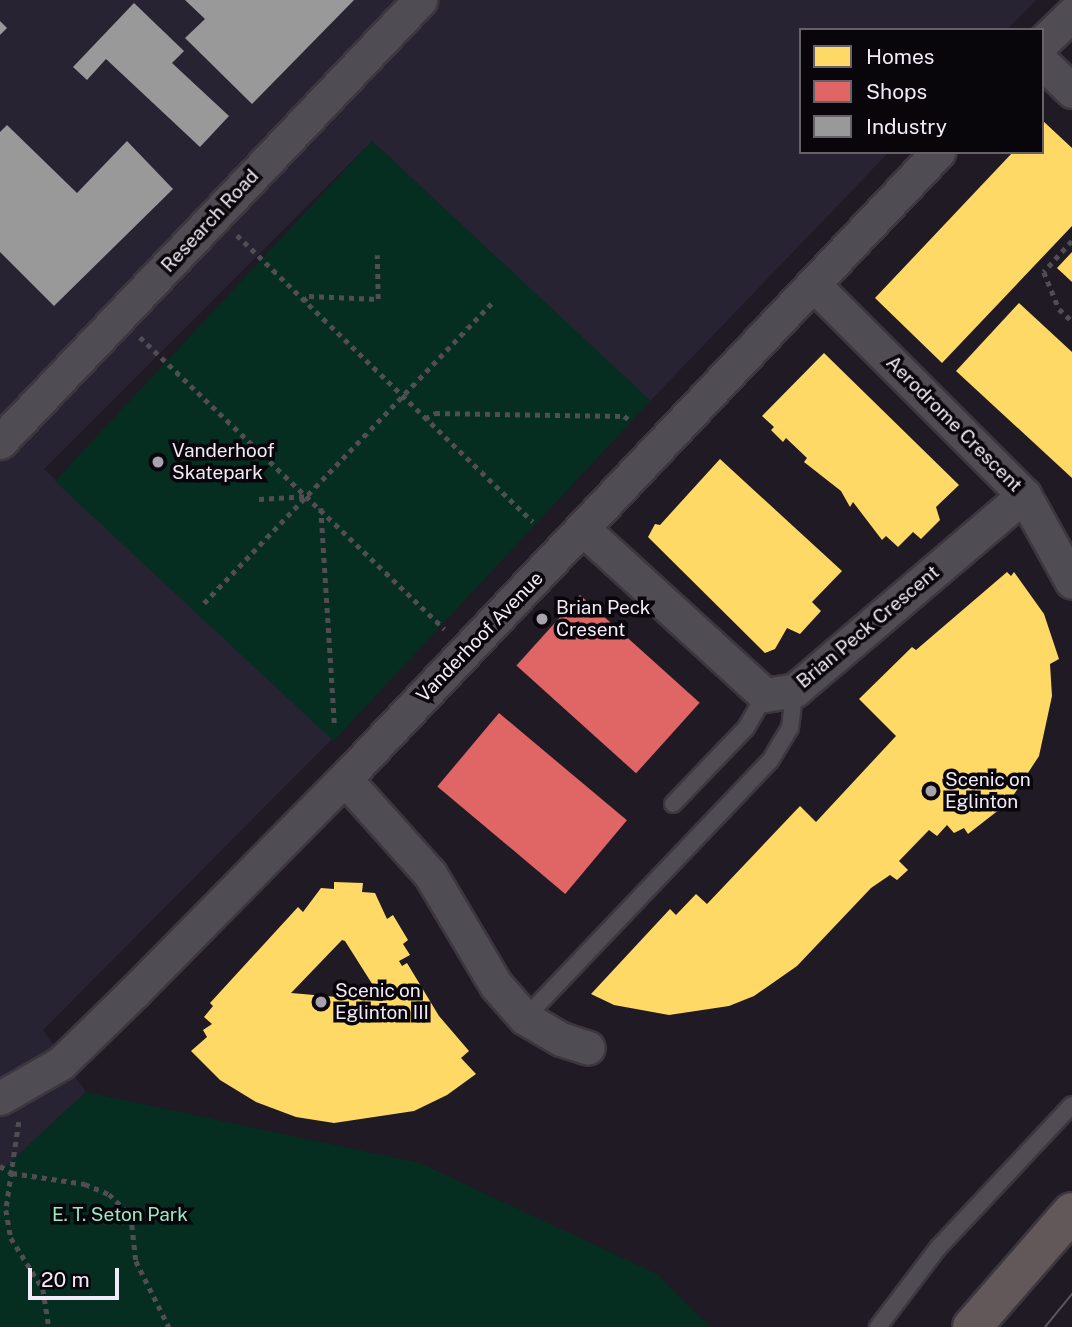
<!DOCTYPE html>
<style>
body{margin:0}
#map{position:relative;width:1072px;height:1327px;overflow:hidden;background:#201a24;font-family:"Public Sans",sans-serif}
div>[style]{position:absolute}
.industrial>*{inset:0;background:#272332}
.green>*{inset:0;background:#052e20;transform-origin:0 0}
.homes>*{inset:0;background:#ffd966}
.shops>*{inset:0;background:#e06666;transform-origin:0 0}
.industry>*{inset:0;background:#999}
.path>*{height:4.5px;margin-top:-2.25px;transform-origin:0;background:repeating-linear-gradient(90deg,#504d53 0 5px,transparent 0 10px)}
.roads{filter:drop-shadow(2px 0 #3c373f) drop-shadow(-2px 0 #3c373f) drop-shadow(0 2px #3c373f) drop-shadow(0 -2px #3c373f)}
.service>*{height:16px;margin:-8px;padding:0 8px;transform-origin:8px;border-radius:8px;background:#504c53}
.minor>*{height:33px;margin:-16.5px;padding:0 16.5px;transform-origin:16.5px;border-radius:16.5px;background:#504c53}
.primary>*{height:38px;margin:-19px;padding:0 19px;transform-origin:19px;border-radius:19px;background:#62585a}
.tram>*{height:2px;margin:-1px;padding:0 1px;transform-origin:1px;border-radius:1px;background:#59565c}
.dots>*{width:19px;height:19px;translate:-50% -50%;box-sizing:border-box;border:4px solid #08050b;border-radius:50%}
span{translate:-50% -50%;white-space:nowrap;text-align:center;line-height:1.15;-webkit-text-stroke:7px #08050b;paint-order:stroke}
.street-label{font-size:19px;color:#f2ebf7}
.poi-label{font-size:19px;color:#f2ebf7}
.left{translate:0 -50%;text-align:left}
.park-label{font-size:19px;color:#96ecc3}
.legend{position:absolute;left:799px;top:28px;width:245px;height:126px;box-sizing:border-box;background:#08050b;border:2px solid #666169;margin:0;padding:9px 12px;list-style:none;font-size:21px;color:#f2ebf7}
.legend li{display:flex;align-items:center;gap:14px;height:35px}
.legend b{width:35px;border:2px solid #666169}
.scale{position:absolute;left:28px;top:1268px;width:91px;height:32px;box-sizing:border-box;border:4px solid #f2ebf7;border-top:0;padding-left:9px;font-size:21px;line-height:24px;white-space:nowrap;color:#f2ebf7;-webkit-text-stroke:5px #08050b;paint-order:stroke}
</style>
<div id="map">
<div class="industrial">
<div style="clip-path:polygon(0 0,1036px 0,1007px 30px,801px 30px,801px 152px,889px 152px,650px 401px,372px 141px,44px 469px,333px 738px,43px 1030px,86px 1092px,0 1172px)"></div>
</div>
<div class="green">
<div style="left:372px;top:141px;width:381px;height:465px;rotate:43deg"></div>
<div style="clip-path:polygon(86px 1092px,420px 1163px,657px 1274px,710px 1327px,0 1327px,0 1172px)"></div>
</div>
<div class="homes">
<div style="clip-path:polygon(1042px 120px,1072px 148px,1072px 226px,942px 363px,875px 298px,1013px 152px,1042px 152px)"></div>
<div style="clip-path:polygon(1072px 252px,1072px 282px,1057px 268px)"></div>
<div style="clip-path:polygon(1019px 303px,1072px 352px,1072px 478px,956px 371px)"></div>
<div style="clip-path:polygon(824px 353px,959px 485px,936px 507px,940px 520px,921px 539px,913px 532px,898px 547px,886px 536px,882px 540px,853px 502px,850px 507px,841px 491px,804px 462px,807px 458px,786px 438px,783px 442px,771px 430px,774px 427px,762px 416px)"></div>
<div style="clip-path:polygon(720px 459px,842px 571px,812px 602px,821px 611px,800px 634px,787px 628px,775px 649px,765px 653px,648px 537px,655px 524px,660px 525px)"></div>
<div style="clip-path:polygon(1007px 572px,1011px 576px,1014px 572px,1044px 614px,1059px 659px,1050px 664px,1052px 696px,1039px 756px,1009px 802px,968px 834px,964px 828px,954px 833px,947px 825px,937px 836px,929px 830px,899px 861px,908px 870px,897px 880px,890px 875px,871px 888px,797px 966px,754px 996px,729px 1006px,669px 1015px,614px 1005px,591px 994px,670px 909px,676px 915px,696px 894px,707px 904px,800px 806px,816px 822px,896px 736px,859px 699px,912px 647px,916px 650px)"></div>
<div style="clip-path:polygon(evenodd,334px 882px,363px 883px,362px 892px,375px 893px,387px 919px,393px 915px,408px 940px,403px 944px,410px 955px,399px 961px,402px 966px,407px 963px,439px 1016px,469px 1051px,461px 1058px,476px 1074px,447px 1095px,414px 1111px,334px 1123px,296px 1117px,256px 1102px,220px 1080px,191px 1051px,207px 1037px,203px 1030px,212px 1024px,204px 1017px,213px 1006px,210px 1003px,298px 907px,303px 912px,321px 888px,334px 889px,334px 882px,342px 940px,345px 941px,383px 1001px,291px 993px,342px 940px)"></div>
</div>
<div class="shops">
<div style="left:580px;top:595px;width:161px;height:95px;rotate:42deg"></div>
<div style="left:499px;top:713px;width:167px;height:96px;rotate:40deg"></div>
</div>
<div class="industry">
<div style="clip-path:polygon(185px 0,354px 0,252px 104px,185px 38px,205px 19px)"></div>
<div style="clip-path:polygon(134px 3px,184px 51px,172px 63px,229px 116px,200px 147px,106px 59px,87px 80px,73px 67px)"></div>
<div style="clip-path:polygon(0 21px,7px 28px,0 35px)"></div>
<div style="clip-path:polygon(7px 125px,77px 193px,127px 141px,173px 189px,54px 306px,0 252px,0 132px)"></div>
</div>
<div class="path">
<div style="left:237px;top:235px;width:412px;rotate:44.1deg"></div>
<div style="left:1072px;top:241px;width:42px;rotate:132.1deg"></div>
<div style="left:1044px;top:272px;width:40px;rotate:68deg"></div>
<div style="left:1059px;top:309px;width:18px;rotate:43deg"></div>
<div style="left:303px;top:301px;width:8px;rotate:-40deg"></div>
<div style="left:309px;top:296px;width:69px;rotate:2.5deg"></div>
<div style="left:378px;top:299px;width:44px;rotate:-91.3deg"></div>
<div style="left:140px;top:337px;width:422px;rotate:43.8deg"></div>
<div style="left:425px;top:419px;width:12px;rotate:-31deg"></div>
<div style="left:435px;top:413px;width:189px;rotate:0.9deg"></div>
<div style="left:624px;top:416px;width:7px;rotate:34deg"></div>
<div style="left:259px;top:499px;width:50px;rotate:-3.4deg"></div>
<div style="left:321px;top:508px;width:220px;rotate:86.4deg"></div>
<div style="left:204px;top:603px;width:416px;rotate:-46.2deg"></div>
<div style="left:19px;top:1122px;width:89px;rotate:98.4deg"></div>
<div style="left:6px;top:1210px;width:28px;rotate:80deg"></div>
<div style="left:11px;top:1238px;width:60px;rotate:57.9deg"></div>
<div style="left:43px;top:1289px;width:38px;rotate:81deg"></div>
<div style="left:0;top:1166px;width:14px;rotate:30deg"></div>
<div style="left:12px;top:1173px;width:74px;rotate:8.6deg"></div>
<div style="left:85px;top:1184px;width:26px;rotate:23deg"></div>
<div style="left:109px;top:1194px;width:30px;rotate:44deg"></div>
<div style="left:131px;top:1215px;width:46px;rotate:83.8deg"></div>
<div style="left:136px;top:1261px;width:74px;rotate:63.4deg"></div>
</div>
<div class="roads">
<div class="service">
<div style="left:673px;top:804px;width:105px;rotate:-46.2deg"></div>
<div style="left:746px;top:728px;width:38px;rotate:-60deg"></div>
<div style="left:525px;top:1018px;width:355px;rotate:-46.4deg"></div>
<div style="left:770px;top:761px;width:39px;rotate:-59deg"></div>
<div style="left:790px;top:728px;width:38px;rotate:-83deg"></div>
<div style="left:878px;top:1327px;width:99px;rotate:-52.8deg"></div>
<div style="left:938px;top:1248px;width:196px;rotate:-46.9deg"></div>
</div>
<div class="minor">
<div style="left:1042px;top:43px;width:42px;rotate:-44deg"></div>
<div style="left:1042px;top:62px;width:42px;rotate:44deg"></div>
<div style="left:813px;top:284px;width:298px;rotate:45deg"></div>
<div style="left:1024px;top:495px;width:99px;rotate:61.1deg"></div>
<div style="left:0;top:442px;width:610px;rotate:-46.46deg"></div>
<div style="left:583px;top:529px;width:246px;rotate:42.4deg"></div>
<div style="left:765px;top:695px;width:30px;rotate:-9deg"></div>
<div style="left:795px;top:690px;width:301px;rotate:-40.4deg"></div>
<div style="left:345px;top:779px;width:127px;rotate:48.2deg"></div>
<div style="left:430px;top:874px;width:129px;rotate:59.3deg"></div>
<div style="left:496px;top:985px;width:44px;rotate:48.7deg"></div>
<div style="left:525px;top:1018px;width:42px;rotate:30.3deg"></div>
<div style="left:561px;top:1039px;width:28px;rotate:18deg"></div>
<div style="left:0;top:1098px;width:70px;rotate:-29.8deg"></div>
<div style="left:61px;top:1063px;width:103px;rotate:-44.2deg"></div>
<div style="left:135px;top:991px;width:312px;rotate:-45.4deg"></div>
<div style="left:354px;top:769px;width:850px;rotate:-46.57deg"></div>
</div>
<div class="primary">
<div style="left:972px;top:1327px;width:152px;rotate:-49deg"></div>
</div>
</div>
<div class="tram">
<div style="left:1045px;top:1327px;width:43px;rotate:-50.7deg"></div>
</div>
<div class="dots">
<div style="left:158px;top:462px;background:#a8a2ad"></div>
<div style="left:542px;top:619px;background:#a8a2ad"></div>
<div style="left:931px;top:791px;background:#a8a2ad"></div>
<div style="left:321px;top:1002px;background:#a8a2ad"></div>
</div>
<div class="street-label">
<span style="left:210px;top:221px;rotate:-47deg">Research Road</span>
<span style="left:954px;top:424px;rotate:45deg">Aerodrome Crescent</span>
<span style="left:868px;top:627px;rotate:-40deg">Brian Peck Crescent</span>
<span style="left:480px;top:637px;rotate:-46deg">Vanderhoof Avenue</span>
</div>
<div class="poi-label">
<span class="left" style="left:172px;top:462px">Vanderhoof<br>Skatepark</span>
<span class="left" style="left:556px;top:619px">Brian Peck<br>Cresent</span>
<span class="left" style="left:945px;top:791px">Scenic on<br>Eglinton</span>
<span class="left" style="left:335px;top:1002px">Scenic on<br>Eglinton III</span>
</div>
<div class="park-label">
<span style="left:120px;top:1215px">E. T. Seton Park</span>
</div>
<ul class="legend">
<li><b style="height:19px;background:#ffd966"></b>Homes</li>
<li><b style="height:19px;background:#e06666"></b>Shops</li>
<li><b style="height:19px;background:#999"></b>Industry</li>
</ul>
<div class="scale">20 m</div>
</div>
